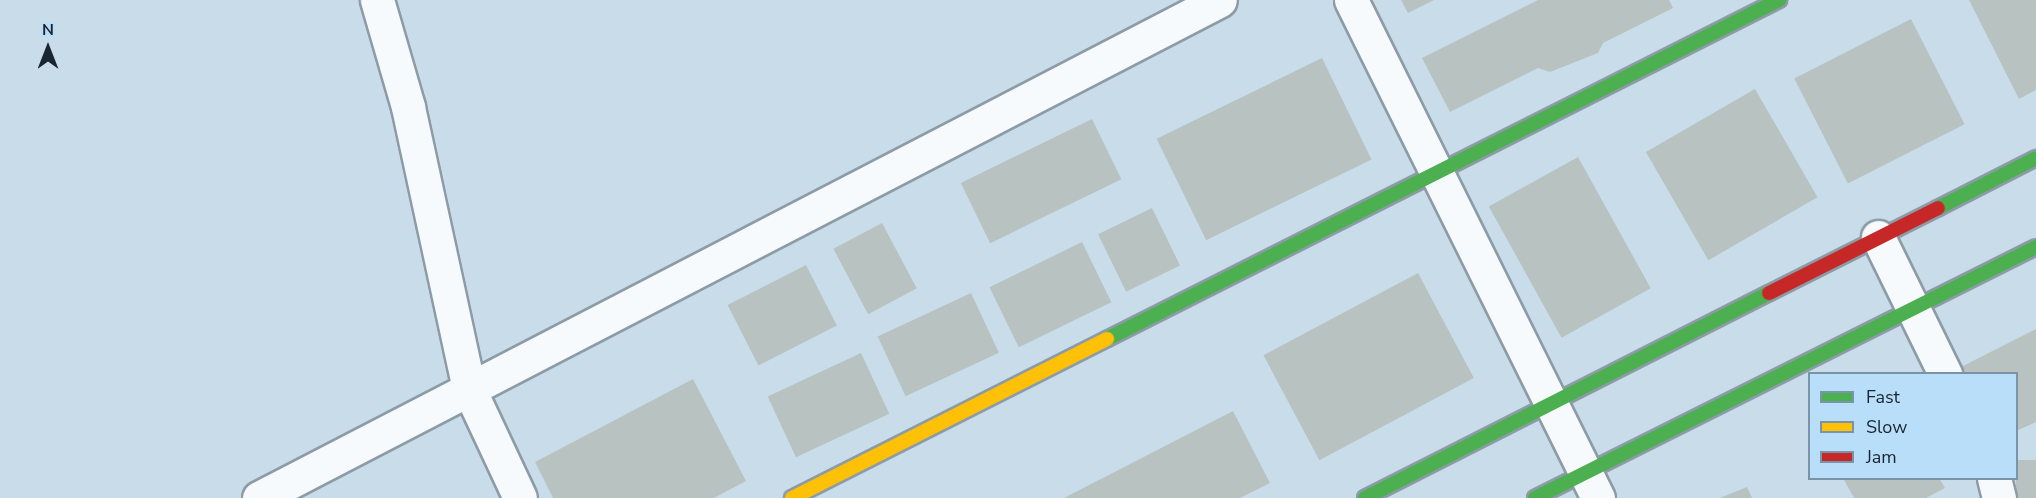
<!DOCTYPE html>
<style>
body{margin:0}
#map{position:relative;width:2036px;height:498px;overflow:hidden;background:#c8dcea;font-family:"Nunito Sans",sans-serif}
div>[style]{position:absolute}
.building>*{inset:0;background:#b8c3c1;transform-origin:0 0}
.roads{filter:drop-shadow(2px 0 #8c9ba6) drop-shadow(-2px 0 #8c9ba6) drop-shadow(0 2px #8c9ba6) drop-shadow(0 -2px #8c9ba6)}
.street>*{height:33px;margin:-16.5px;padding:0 16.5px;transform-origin:16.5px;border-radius:16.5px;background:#f7fafc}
.fast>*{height:14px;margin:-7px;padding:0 7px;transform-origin:7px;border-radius:7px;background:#4caf50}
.slow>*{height:14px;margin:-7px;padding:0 7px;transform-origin:7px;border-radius:7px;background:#ffc107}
.jam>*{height:14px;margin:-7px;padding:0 7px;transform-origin:7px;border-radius:7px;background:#c62828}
span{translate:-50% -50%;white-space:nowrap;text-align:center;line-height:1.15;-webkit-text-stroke:4.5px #b9def9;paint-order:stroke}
.legend{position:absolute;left:1808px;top:372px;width:210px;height:108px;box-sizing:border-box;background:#b9def9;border:2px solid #7994a9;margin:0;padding:8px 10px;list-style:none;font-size:18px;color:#192631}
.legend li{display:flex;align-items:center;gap:12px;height:30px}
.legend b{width:30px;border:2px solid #7994a9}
.north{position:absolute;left:18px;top:18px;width:60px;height:60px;-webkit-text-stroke:4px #b9def9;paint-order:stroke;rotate:0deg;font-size:16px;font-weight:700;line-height:24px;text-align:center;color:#192631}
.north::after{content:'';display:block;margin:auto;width:21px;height:27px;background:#192631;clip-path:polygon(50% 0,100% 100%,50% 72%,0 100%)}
</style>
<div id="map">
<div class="building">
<div style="clip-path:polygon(1401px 0,1434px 0,1408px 13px)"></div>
<div style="clip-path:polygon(1538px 0,1669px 0,1673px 8px,1603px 43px,1598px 53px,1550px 72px,1538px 68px,1450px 112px,1422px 58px)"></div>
<div style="clip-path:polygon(1969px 0,2036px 0,2036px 90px,2019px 99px)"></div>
<div style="left:1911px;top:19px;width:118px;height:131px;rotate:63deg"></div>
<div style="left:1322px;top:58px;width:113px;height:184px;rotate:64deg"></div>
<div style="left:1755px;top:89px;width:125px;height:126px;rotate:60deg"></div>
<div style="left:1092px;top:119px;width:67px;height:146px;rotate:64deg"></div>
<div style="left:1578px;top:157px;width:150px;height:102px;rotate:61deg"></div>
<div style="left:1152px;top:208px;width:64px;height:60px;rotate:64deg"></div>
<div style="left:882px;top:223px;width:74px;height:55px;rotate:62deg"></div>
<div style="left:1082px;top:242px;width:67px;height:103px;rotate:64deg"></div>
<div style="left:806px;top:265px;width:68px;height:88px;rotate:63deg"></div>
<div style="left:1418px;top:273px;width:119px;height:175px;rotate:62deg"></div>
<div style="left:971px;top:293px;width:66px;height:103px;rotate:65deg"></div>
<div style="clip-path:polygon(2036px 329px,2036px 422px,2016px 431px,2016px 374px,1962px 374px,1959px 368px)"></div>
<div style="left:861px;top:353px;width:67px;height:103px;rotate:65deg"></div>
<div style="clip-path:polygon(693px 379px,746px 481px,714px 498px,553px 498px,535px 462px)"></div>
<div style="clip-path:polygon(1233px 411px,1270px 483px,1240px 498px,1064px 498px)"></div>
<div style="left:2036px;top:460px;width:38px;height:20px;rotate:90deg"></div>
<div style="clip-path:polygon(1843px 478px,1939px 478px,1945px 488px,1926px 498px,1854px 498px)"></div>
<div style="clip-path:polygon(1747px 487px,1752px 498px,1720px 498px)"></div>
</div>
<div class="roads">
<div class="street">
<div style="left:377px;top:0;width:111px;rotate:73.8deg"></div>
<div style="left:408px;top:107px;width:289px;rotate:77.8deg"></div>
<div style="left:469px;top:389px;width:120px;rotate:64.9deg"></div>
<div style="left:1351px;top:0;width:556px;rotate:63.62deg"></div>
<div style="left:1878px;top:237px;width:153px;rotate:63.9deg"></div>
<div style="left:1994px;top:478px;width:21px;rotate:76deg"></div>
<div style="left:259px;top:498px;width:1082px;rotate:-27.39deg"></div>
</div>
<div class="fast">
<div style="left:1938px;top:208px;width:110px;rotate:-27deg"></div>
<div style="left:1107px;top:339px;width:753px;rotate:-26.77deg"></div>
<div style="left:1365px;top:498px;width:453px;rotate:-26.9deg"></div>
<div style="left:1535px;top:498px;width:560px;rotate:-26.61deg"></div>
</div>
<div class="slow">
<div style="left:792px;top:498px;width:353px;rotate:-26.8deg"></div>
</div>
<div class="jam">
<div style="left:1769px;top:293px;width:189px;rotate:-26.7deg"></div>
</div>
</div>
<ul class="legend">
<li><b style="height:8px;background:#4caf50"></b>Fast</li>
<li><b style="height:8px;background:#ffc107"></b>Slow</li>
<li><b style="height:8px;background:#c62828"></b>Jam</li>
</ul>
<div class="north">N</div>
</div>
